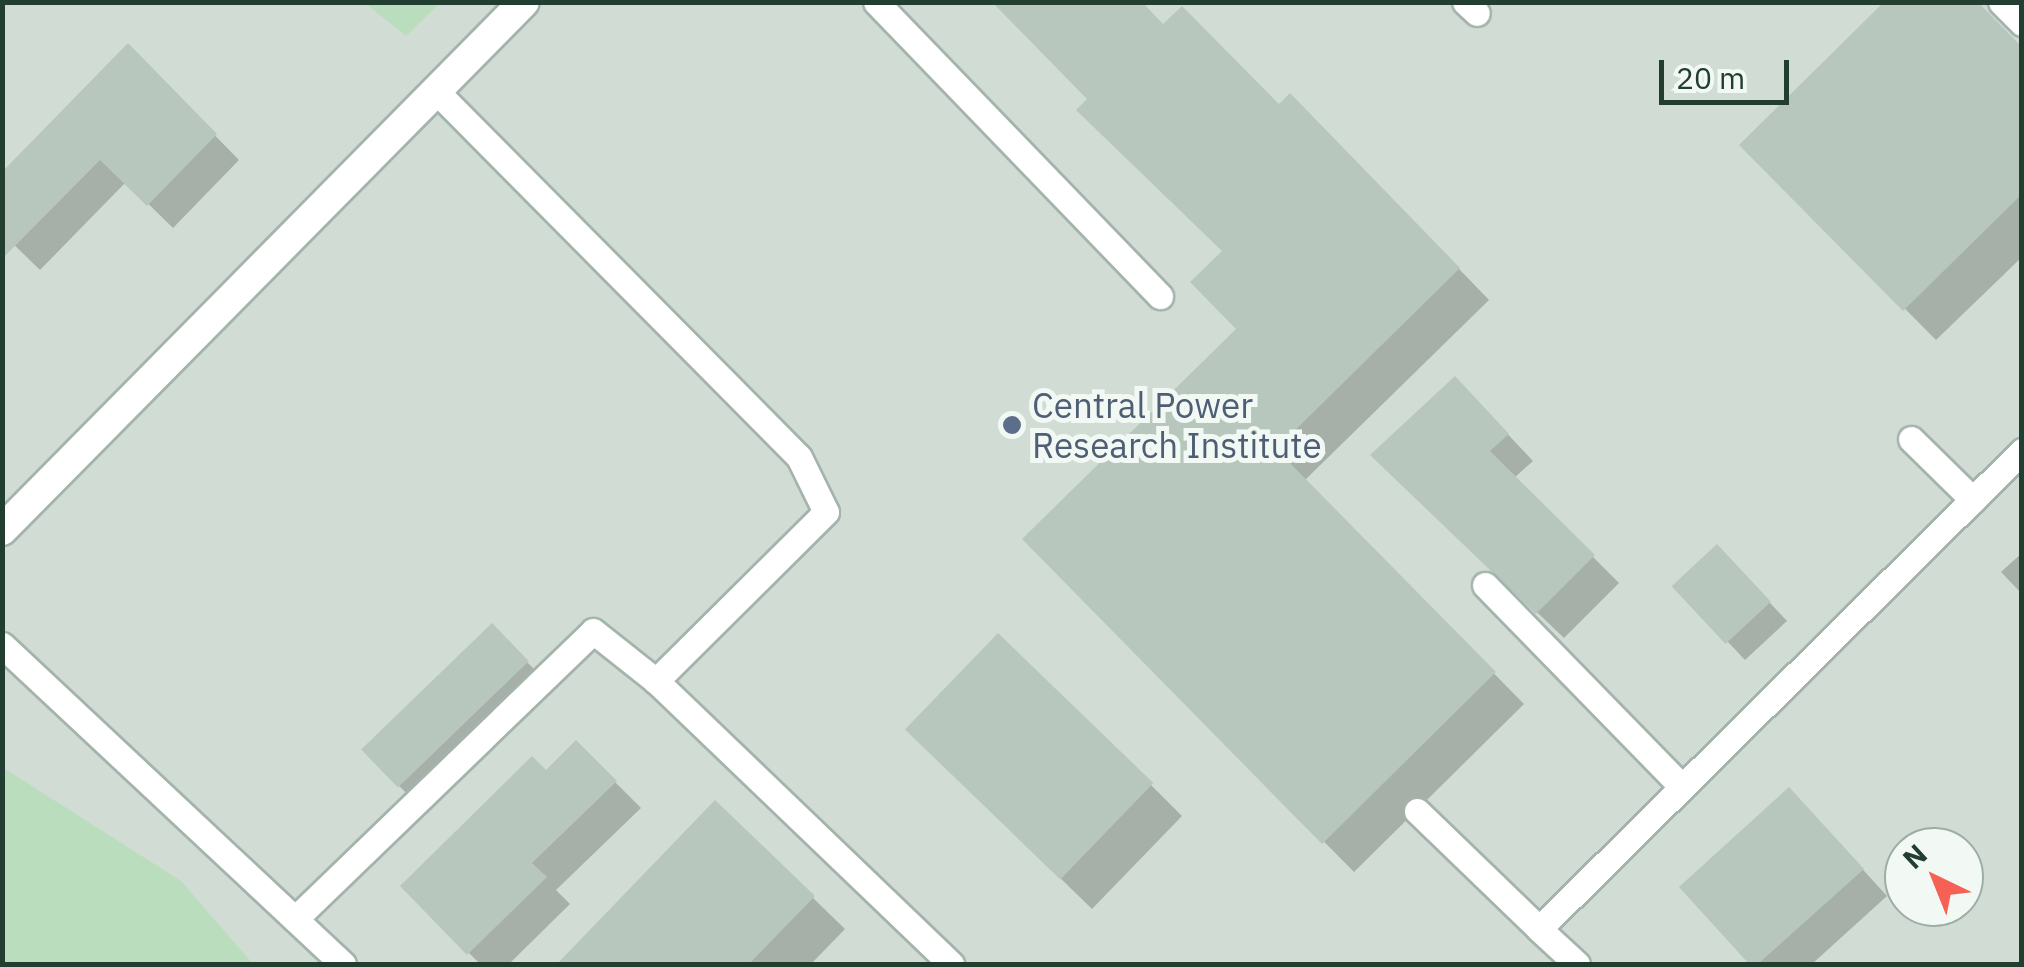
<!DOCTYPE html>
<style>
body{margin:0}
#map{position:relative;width:2024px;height:967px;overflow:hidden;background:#e1ece6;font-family:"IBM Plex Sans",sans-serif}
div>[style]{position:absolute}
.built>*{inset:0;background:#d0dcd4}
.green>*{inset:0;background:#badebd}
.shadow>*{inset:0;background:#0003;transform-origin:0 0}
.building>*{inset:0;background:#b7c7be;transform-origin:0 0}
.roads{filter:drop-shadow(2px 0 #a4b4ac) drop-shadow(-2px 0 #a4b4ac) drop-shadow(0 2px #a4b4ac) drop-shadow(0 -2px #a4b4ac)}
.lane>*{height:25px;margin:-12.5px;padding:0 12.5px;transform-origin:12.5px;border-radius:12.5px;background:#fff}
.street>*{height:30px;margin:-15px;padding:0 15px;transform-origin:15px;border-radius:15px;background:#fff}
.dots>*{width:28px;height:28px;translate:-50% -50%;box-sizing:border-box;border:5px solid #f2f9f4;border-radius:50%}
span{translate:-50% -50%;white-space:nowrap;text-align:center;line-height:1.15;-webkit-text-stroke:10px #f2f9f4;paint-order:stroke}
.service-label{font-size:35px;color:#4e5e75}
.left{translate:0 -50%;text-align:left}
.frame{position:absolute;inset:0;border:5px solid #213e31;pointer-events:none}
.north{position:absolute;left:1884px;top:827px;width:100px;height:100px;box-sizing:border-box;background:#f2f9f4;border:2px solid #9eaea6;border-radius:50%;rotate:317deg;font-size:28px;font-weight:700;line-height:40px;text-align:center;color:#213e31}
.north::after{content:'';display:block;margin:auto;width:35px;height:45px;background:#f66156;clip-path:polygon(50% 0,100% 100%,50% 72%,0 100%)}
.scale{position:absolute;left:1659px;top:60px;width:130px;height:45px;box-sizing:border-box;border:5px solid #213e31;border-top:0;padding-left:12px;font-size:30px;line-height:35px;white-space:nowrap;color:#213e31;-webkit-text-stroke:8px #f2f9f4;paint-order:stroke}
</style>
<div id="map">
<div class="built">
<div style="clip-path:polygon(evenodd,2px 3px,2021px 3px,2021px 964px,3px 964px,2px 3px,1904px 847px,1964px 847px,1964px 907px,1904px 907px,1904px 847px)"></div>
</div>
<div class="green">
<div style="clip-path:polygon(365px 3px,440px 3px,406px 36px)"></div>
<div style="clip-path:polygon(2px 767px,181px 881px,253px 964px,3px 964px)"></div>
</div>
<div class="shadow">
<div style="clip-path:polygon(1163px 28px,1279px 108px,1321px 126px,1489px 300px,1304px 481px,1524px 704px,1354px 872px,1026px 539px,1240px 329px,1225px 251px)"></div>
<div style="clip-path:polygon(128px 47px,239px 160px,173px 228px,126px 182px,40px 270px,2px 233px)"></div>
<div style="clip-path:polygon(2022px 50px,2022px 257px,1936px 340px,1743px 145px)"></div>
<div style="clip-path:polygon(1480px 405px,1533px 461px,1514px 478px,1619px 583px,1564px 638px,1399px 480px)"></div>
<div style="clip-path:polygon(2022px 553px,2022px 594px,2001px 572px)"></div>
<div style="clip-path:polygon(1734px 565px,1787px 621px,1745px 660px,1675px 586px)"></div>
<div style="left:492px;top:627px;width:86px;height:178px;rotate:45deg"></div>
<div style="clip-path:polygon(576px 743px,641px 808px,556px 890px,570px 904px,509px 964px,480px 964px,403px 886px,546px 774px)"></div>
<div style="clip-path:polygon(940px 761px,1151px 785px,1182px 816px,1092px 909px)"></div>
<div style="clip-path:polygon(715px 803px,845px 929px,811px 964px,561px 964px)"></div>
<div style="clip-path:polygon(1814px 816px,1887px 896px,1812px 964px,1752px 964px,1682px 888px)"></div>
</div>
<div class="building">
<div style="clip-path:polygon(992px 2px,1142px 2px,1163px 24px,1182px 6px,1279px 104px,1290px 93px,1460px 268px,1276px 449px,1496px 672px,1322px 844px,1022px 539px,1236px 329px,1190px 282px,1222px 251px,1076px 110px,1087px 99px)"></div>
<div style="clip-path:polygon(1884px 2px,1978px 2px,2022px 47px,2022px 194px,1903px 311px,1739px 145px)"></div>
<div style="clip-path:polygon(128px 43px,217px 134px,147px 206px,100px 160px,2px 259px,2px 172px)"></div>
<div style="clip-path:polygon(1455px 376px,1509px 434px,1490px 451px,1595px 555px,1536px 614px,1370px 455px)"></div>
<div style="left:1717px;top:544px;width:79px;height:62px;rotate:47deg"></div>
<div style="left:492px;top:623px;width:53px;height:182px;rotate:46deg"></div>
<div style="left:998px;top:633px;width:216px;height:134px;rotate:44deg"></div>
<div style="clip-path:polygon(576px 740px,617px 781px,532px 863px,547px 877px,467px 955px,400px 886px,532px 756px,546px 770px)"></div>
<div style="clip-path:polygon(1789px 787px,1864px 869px,1758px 964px,1749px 964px,1679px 887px)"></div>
<div style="clip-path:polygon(715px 800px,815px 896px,749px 964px,557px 964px)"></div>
</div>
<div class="roads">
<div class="lane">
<div style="left:876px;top:2px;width:409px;rotate:46deg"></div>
<div style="left:1465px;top:2px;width:16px;rotate:43deg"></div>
<div style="left:2001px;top:2px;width:30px;rotate:45deg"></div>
<div style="left:436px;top:91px;width:515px;rotate:45.24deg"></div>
<div style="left:799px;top:457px;width:61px;rotate:63.9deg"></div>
<div style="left:826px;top:512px;width:240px;rotate:135.2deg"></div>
<div style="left:656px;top:681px;width:409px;rotate:43.8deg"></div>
<div style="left:1911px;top:439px;width:87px;rotate:44.5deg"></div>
<div style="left:1485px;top:585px;width:282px;rotate:45.7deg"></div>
<div style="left:2px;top:645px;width:467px;rotate:43.1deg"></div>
<div style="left:1417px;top:811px;width:170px;rotate:44deg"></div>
<div style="left:295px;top:919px;width:414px;rotate:-44deg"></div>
<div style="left:593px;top:631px;width:80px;rotate:38.4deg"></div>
<div style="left:1577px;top:964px;width:52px;rotate:-137.4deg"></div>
<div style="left:1539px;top:929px;width:680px;rotate:-44.7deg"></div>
</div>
<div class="street">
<div style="left:2px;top:530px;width:742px;rotate:-45.33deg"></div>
</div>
</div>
<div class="dots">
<div style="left:1012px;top:425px;background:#5c6f8a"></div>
</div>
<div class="service-label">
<span class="left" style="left:1032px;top:425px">Central Power<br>Research Institute</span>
</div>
<div class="frame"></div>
<div class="north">N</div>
<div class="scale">20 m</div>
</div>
